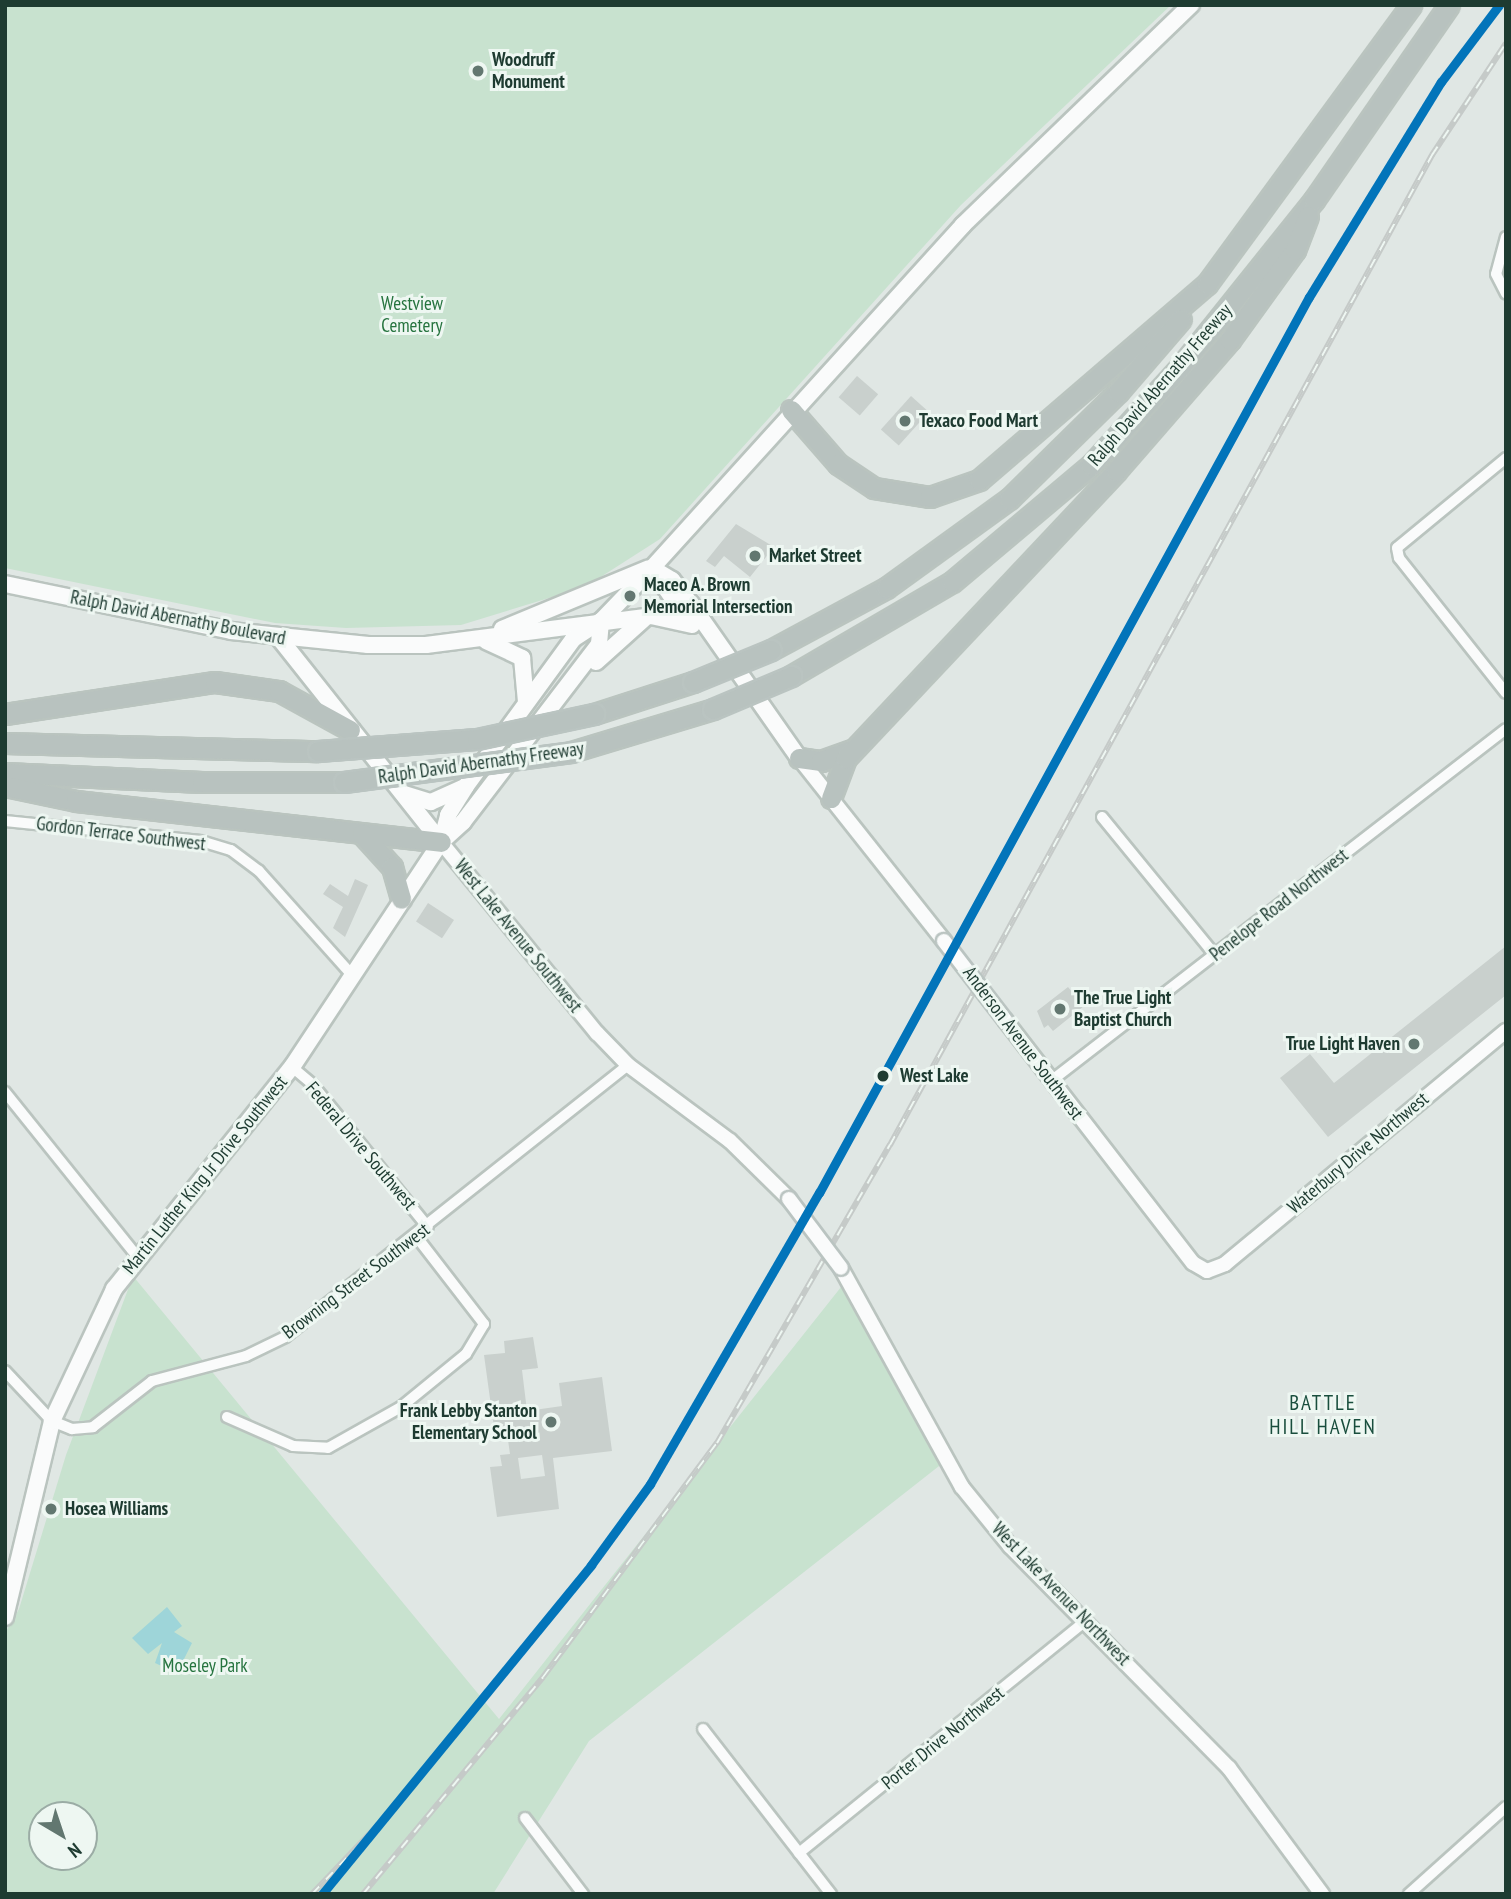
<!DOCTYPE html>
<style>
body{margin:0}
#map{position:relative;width:1511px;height:1899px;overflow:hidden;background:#e0e7e4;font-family:"PT Sans Narrow",sans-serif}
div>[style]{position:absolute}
.green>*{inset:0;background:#c8e2cf}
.water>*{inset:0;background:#9ed5d9}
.building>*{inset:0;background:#c9d0cd;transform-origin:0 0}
.roads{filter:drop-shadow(2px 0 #bac4bf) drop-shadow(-2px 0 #bac4bf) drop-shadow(0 2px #bac4bf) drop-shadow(0 -2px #bac4bf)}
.minor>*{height:10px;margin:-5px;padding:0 5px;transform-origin:5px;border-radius:5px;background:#fafbfb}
.tertiary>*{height:14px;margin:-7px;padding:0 7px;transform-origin:7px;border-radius:7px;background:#fafbfb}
.secondary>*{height:16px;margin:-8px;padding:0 8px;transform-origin:8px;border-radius:8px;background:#fafbfb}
.motorway>*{height:19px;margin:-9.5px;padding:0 9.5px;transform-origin:9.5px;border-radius:9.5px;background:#b8c2bf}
.rail>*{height:6px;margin-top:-3px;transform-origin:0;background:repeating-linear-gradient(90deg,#eef7f2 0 10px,#c5cac8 0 20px);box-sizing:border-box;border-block:2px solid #c5cac8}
.bridges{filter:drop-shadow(2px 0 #bac4c1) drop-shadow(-2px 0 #bac4c1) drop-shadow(0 2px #bac4c1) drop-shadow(0 -2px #bac4c1)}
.tertiary-bridge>*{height:14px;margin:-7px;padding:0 7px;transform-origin:7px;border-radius:7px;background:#fafbfb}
.motorway-bridge>*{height:19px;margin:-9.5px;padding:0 9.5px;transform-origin:9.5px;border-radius:9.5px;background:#b8c2bf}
.metro-1>*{height:9px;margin:-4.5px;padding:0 4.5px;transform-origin:4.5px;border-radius:4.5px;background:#0274ba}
.dots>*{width:19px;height:19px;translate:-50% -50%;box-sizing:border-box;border:4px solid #eef7f2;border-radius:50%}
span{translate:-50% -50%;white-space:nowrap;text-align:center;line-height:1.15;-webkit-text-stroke:6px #eef7f2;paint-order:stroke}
.poi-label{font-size:19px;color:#1e3b31;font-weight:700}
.left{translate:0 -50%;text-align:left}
.right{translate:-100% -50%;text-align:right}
.park-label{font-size:19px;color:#26743f}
.street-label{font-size:19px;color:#1e3b31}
.stop-label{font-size:19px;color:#1e3b31;font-weight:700}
.neighbourhood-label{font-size:21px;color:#194e3d;letter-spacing:2px}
.frame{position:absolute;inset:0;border:7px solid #1e3b31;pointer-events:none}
.north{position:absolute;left:28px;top:1801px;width:70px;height:70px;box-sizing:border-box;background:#eef7f2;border:2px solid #9baca5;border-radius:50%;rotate:141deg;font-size:19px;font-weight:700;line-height:28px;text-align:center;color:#1e3b31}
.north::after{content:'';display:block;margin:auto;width:24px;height:32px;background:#627770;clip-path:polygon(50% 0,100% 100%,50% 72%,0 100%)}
</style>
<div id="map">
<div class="green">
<div style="clip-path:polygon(5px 5px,1171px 5px,961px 205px,660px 539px,585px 587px,461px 625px,346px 628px,275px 623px,5px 568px)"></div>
<div style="clip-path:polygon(evenodd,133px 1276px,499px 1719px,845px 1282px,948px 1459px,589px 1741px,493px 1894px,5px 1894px,5px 1633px,19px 1609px,66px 1455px,133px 1276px,42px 1815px,84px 1815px,84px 1857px,42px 1857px,42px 1815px)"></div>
</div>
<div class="water">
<div style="clip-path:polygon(167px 1607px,182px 1626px,174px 1632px,192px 1643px,177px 1673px,155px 1663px,162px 1643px,148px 1654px,132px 1638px)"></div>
</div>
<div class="building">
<div style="left:857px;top:376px;width:28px;height:28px;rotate:41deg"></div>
<div style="left:911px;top:396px;width:24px;height:45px;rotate:42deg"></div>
<div style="clip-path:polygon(736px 524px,774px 547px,750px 577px,724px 556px,715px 567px,706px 561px)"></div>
<div style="clip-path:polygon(355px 879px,368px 885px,345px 937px,333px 928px,343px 907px,323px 894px,330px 884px,348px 896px)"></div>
<div style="left:428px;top:903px;width:31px;height:22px;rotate:33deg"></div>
<div style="clip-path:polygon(1506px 946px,1506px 995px,1328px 1137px,1280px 1078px,1310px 1054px,1334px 1083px)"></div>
<div style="clip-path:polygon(1068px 987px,1084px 1006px,1053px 1031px,1048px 1025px,1044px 1028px,1037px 1011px)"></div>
<div style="clip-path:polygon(evenodd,533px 1337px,538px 1368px,522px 1370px,527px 1411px,562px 1406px,559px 1383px,602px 1377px,612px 1451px,553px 1458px,559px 1509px,497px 1517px,490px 1467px,502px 1466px,500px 1455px,510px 1454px,507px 1433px,495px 1435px,484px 1355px,505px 1353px,504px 1341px,533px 1337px,542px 1455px,545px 1476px,521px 1479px,518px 1458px,542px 1455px)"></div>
</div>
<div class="roads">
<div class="minor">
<div style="left:1506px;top:237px;width:38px;rotate:105deg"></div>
<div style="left:1496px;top:274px;width:22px;rotate:63deg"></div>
<div style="left:1506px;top:458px;width:141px;rotate:140.5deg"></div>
<div style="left:1397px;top:548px;width:10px;rotate:79deg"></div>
<div style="left:1399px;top:558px;width:172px;rotate:51.6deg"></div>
<div style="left:1102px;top:817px;width:178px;rotate:50.7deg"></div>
<div style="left:5px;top:821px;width:197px;rotate:5.8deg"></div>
<div style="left:201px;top:841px;width:31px;rotate:17deg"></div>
<div style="left:231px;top:850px;width:35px;rotate:37deg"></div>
<div style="left:259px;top:871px;width:138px;rotate:48.2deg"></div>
<div style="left:292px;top:1067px;width:26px;rotate:40deg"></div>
<div style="left:312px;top:1084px;width:184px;rotate:51deg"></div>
<div style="left:1051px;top:1081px;width:575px;rotate:-37.73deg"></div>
<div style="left:5px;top:1092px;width:209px;rotate:51.2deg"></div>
<div style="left:5px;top:1371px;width:69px;rotate:46.8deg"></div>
<div style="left:52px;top:1421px;width:22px;rotate:22deg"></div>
<div style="left:72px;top:1429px;width:21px;rotate:-5deg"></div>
<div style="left:93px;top:1427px;width:75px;rotate:-37.9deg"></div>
<div style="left:152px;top:1381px;width:97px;rotate:-14.9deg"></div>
<div style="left:246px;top:1356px;width:43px;rotate:-26deg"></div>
<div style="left:285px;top:1337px;width:438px;rotate:-38.4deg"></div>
<div style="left:227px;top:1417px;width:72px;rotate:23.7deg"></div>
<div style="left:293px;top:1446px;width:35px;rotate:3deg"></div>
<div style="left:328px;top:1448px;width:84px;rotate:-29.3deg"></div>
<div style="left:401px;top:1407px;width:84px;rotate:-39.2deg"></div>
<div style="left:466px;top:1354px;width:35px;rotate:-59deg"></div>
<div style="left:484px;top:1324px;width:111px;rotate:-127.7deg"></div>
<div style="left:703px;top:1729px;width:209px;rotate:52.2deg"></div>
<div style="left:525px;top:1818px;width:96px;rotate:52.7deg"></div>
<div style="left:799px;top:1853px;width:369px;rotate:-39deg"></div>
<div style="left:1409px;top:1894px;width:130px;rotate:-41.9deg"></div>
</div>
<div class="tertiary">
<div style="left:799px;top:758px;width:233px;rotate:51.6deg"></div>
<div style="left:441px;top:842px;width:247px;rotate:50.8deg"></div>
<div style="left:597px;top:1033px;width:45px;rotate:45.9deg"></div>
<div style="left:628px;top:1065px;width:127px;rotate:36.7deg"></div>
<div style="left:730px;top:1141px;width:83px;rotate:44.5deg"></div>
<div style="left:1005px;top:1020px;width:307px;rotate:52.3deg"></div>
<div style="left:1193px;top:1263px;width:16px;rotate:30deg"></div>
<div style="left:1207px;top:1271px;width:19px;rotate:-21deg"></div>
<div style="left:1225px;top:1264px;width:365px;rotate:-39.7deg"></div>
<div style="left:841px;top:1268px;width:250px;rotate:61.1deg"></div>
<div style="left:962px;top:1487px;width:76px;rotate:50.9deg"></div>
<div style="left:1010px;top:1546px;width:312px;rotate:45.4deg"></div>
<div style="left:1229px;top:1768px;width:157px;rotate:53.6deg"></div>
</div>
<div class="secondary">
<div style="left:652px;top:568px;width:23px;rotate:31deg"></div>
<div style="left:672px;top:580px;width:31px;rotate:52deg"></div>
<div style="left:691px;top:604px;width:188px;rotate:55deg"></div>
<div style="left:653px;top:570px;width:65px;rotate:55.1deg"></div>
<div style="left:5px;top:584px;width:231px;rotate:11.7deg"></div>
<div style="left:231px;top:631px;width:138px;rotate:5.8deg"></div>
<div style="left:368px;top:645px;width:58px"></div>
<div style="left:426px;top:645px;width:227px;rotate:-7.3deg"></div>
<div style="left:651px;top:616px;width:42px;rotate:12.4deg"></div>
<div style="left:502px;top:629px;width:159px;rotate:-22.5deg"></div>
<div style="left:280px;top:639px;width:259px;rotate:51.6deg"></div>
<div style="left:486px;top:641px;width:40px;rotate:25deg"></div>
<div style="left:522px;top:658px;width:44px;rotate:84.8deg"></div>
<div style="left:596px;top:662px;width:64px;rotate:-41.9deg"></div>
<div style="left:404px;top:794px;width:28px;rotate:17deg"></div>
<div style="left:431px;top:802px;width:36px;rotate:-24deg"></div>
<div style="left:441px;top:842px;width:28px;rotate:-75deg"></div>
<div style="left:448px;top:815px;width:34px;rotate:-58deg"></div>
<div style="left:466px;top:786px;width:182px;rotate:-53.9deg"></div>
<div style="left:573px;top:639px;width:33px;rotate:-33deg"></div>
<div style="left:601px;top:621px;width:74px;rotate:-46.1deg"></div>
<div style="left:652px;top:568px;width:463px;rotate:-47.8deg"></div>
<div style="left:963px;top:225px;width:317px;rotate:-44deg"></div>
<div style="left:5px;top:1617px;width:202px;rotate:-76.5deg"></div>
<div style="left:52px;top:1421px;width:146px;rotate:-64.8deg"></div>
<div style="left:114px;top:1289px;width:285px;rotate:-51.3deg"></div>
<div style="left:292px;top:1067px;width:270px;rotate:-56.5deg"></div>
<div style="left:441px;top:842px;width:30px;rotate:-42deg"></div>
<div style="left:463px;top:822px;width:224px;rotate:-52.6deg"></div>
<div style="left:599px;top:644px;width:23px;rotate:-85deg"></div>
</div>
<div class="motorway">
<div style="left:791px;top:410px;width:72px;rotate:49deg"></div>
<div style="left:838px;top:464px;width:43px;rotate:33.7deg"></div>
<div style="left:874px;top:488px;width:57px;rotate:9.1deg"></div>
<div style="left:930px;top:497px;width:52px;rotate:-19.1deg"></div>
<div style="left:979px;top:480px;width:301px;rotate:-40.7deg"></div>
<div style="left:1207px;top:284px;width:346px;rotate:-53.8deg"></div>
<div style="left:771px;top:650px;width:131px;rotate:-28.3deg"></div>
<div style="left:886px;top:588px;width:152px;rotate:-35.9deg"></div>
<div style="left:1009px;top:499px;width:153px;rotate:-44.5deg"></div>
<div style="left:1118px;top:392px;width:96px;rotate:-49.2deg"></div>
<div style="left:791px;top:676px;width:186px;rotate:-30.3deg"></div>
<div style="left:952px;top:582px;width:182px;rotate:-40.1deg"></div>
<div style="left:1091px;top:465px;width:134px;rotate:-47.7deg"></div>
<div style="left:1181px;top:366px;width:213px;rotate:-51.3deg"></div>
<div style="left:1314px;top:200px;width:237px;rotate:-55.3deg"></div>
<div style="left:5px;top:714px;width:212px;rotate:-8.7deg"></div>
<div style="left:215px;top:682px;width:65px;rotate:8deg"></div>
<div style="left:279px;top:691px;width:81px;rotate:28.8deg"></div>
<div style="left:594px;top:714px;width:104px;rotate:-17.9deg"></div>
<div style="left:5px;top:743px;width:313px;rotate:1.5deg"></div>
<div style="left:571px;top:752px;width:148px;rotate:-16.8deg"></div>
<div style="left:799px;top:758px;width:22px;rotate:8deg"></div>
<div style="left:821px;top:761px;width:32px;rotate:-20deg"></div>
<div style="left:5px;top:773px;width:197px;rotate:2.6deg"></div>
<div style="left:202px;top:782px;width:142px"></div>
<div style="left:5px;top:786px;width:73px;rotate:11.9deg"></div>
<div style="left:76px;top:801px;width:367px;rotate:6.4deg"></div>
<div style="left:831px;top:798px;width:43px;rotate:-69.4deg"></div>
<div style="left:846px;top:758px;width:394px;rotate:-46.7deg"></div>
<div style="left:1116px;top:471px;width:174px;rotate:-49deg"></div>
<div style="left:1230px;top:340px;width:111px;rotate:-54.2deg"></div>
<div style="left:1295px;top:250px;width:36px;rotate:-69deg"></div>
<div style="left:362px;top:834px;width:45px;rotate:47.7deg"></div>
<div style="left:392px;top:867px;width:33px;rotate:74deg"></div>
</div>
</div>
<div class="rail">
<div style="left:312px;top:1894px;width:97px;rotate:-46.3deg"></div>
<div style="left:363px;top:1894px;width:282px;rotate:-50.3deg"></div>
<div style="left:543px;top:1677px;width:292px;rotate:-53.4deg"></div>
<div style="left:717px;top:1443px;width:345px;rotate:-59.9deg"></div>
<div style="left:890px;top:1145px;width:1129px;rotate:-61.3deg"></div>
<div style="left:1432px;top:155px;width:134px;rotate:-56.5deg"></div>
</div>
<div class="bridges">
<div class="tertiary-bridge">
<div style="left:944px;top:941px;width:100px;rotate:52.3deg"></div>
<div style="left:789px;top:1199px;width:86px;rotate:53deg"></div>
</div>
<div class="motorway-bridge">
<div style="left:693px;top:682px;width:84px;rotate:-22.3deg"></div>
<div style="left:713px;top:709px;width:85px;rotate:-22.9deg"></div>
<div style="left:318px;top:751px;width:159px;rotate:-4.3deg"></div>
<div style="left:477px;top:739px;width:120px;rotate:-12.1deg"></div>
<div style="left:344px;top:782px;width:229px;rotate:-7.5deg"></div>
</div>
</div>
<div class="metro-1">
<div style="left:322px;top:1894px;width:425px;rotate:-50.7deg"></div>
<div style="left:591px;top:1565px;width:100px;rotate:-53.9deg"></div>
<div style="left:650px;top:1484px;width:337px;rotate:-59.9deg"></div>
<div style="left:819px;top:1193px;width:1021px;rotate:-61.33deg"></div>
<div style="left:1309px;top:297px;width:252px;rotate:-58.5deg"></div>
<div style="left:1441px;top:82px;width:96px;rotate:-53deg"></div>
</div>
<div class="dots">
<div style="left:478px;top:71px;background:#627770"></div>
<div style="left:905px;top:421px;background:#627770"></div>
<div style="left:755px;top:556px;background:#627770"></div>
<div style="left:630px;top:596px;background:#627770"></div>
<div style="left:1060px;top:1009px;background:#627770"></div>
<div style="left:1414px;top:1044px;background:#627770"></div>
<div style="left:883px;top:1076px;background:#1e3b31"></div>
<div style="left:551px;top:1422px;background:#627770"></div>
<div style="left:51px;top:1509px;background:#627770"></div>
</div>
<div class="poi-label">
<span class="left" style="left:492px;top:71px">Woodruff<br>Monument</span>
<span class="left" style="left:919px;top:421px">Texaco Food Mart</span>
<span class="left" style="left:769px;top:556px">Market Street</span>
<span class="left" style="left:644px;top:596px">Maceo A. Brown<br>Memorial Intersection</span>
<span class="left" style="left:1074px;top:1009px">The True Light<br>Baptist Church</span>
<span class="right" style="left:1400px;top:1044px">True Light Haven</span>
<span class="right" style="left:537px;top:1422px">Frank Lebby Stanton<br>Elementary School</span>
<span class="left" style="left:65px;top:1509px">Hosea Williams</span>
</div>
<div class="park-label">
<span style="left:412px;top:315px">Westview<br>Cemetery</span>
<span style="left:205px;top:1666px">Moseley Park</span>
</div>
<div class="street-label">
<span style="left:1160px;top:385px;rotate:-49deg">Ralph David Abernathy Freeway</span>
<span style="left:178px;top:618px;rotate:11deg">Ralph David Abernathy Boulevard</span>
<span style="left:481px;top:763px;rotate:-8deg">Ralph David Abernathy Freeway</span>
<span style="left:121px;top:834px;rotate:7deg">Gordon Terrace Southwest</span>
<span style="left:1279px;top:905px;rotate:-38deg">Penelope Road Northwest</span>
<span style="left:518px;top:936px;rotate:51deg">West Lake Avenue Southwest</span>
<span style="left:1023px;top:1043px;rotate:53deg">Anderson Avenue Southwest</span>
<span style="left:361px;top:1146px;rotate:50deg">Federal Drive Southwest</span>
<span style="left:1358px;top:1153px;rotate:-40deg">Waterbury Drive Northwest</span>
<span style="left:205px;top:1175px;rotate:-51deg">Martin Luther King Jr Drive Southwest</span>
<span style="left:356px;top:1281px;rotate:-37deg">Browning Street Southwest</span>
<span style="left:1061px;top:1594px;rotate:46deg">West Lake Avenue Northwest</span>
<span style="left:943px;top:1738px;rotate:-39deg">Porter Drive Northwest</span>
</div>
<div class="stop-label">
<span class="left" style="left:900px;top:1076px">West Lake</span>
</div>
<div class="neighbourhood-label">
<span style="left:1323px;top:1415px">BATTLE<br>HILL HAVEN</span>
</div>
<div class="frame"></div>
<div class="north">N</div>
</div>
